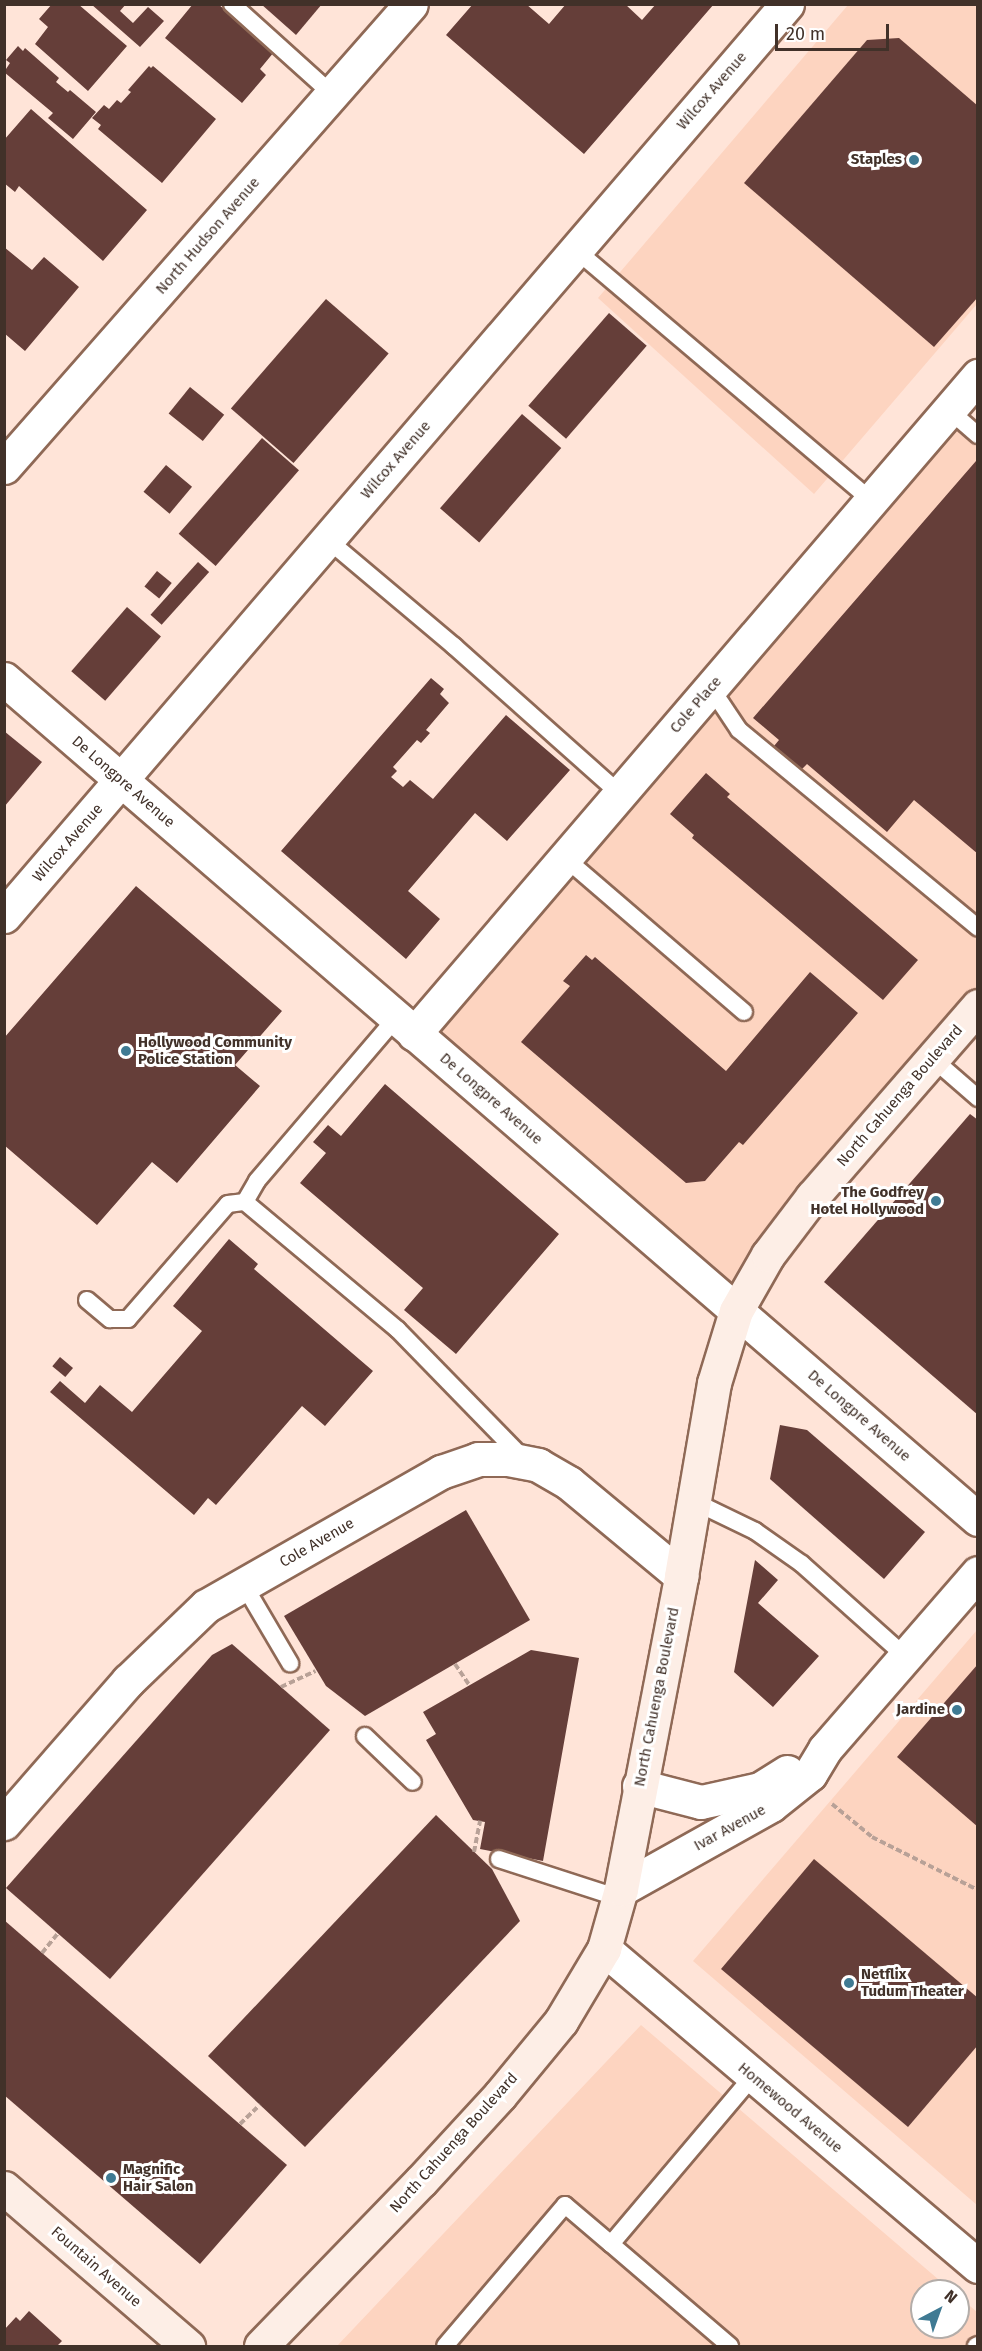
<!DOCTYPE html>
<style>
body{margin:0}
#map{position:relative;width:982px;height:2351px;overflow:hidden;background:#ffe4d8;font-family:"Fira Sans",sans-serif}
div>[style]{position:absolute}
.built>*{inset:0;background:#fdd4c0}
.building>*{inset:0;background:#653e39;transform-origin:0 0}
.path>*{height:4px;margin-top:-2px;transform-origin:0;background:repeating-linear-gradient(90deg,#b8a197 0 6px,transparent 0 9px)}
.roads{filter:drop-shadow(2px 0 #8f6956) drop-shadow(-2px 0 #8f6956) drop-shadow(0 2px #8f6956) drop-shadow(0 -2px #8f6956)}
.lane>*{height:16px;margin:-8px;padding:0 8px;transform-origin:8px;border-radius:8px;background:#fff}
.street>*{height:33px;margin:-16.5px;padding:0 16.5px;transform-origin:16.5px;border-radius:16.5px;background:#fff}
.secondary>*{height:33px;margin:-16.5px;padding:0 16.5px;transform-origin:16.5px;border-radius:16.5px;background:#fdeee6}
.path-bridge>*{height:4px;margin-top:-2px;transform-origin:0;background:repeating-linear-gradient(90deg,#b8a197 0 6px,transparent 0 9px)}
.dots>*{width:16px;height:16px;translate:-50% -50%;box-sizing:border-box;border:3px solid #fff;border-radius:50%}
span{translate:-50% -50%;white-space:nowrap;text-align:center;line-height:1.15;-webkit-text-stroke:6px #fff;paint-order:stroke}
.street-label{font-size:15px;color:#413129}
.poi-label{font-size:15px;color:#413129;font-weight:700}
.right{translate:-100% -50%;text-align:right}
.left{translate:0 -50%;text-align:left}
.frame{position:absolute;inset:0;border:6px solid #413129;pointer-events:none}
.north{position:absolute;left:910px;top:2279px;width:60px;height:60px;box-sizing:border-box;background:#fff;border:2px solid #b3ada9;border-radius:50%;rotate:41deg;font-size:16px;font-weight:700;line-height:24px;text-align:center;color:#413129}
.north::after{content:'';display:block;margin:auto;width:21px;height:27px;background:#3f7a93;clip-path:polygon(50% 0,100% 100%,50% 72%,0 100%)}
.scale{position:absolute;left:775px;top:24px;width:114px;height:27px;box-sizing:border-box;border:3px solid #413129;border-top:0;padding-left:8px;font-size:18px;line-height:21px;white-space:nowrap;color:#413129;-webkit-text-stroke:4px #fff;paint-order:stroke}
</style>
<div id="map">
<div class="built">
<div style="clip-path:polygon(848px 5px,977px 5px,977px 304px,814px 494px,598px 298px)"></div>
<div style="clip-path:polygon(949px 419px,977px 444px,977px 996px,735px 1298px,423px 1035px)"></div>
<div style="clip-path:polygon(977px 1630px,977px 2205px,693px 1961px)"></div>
<div style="clip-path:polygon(641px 2025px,952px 2291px,922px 2291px,922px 2327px,958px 2327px,958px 2296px,977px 2312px,977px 2346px,337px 2346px)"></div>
</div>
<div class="building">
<div style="clip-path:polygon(52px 4px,78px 4px,127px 46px,88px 91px,35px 44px,48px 27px,39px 19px)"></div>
<div style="clip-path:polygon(91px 4px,126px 4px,120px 11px,133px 23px,148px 7px,164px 21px,140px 47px)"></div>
<div style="clip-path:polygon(193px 4px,218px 4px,274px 52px,260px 69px,266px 75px,242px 103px,165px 38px)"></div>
<div style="clip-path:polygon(261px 4px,322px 4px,296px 35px)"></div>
<div style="clip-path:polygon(473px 4px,526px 4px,549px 24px,566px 4px,625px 4px,642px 20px,656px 4px,714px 4px,584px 154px,446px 35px)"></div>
<div style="clip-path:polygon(899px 38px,978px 106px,978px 297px,934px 347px,744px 183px,867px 40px)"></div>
<div style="clip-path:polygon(18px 46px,23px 51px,25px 48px,59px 78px,56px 82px,68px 92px,70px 90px,96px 112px,73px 139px,48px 118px,53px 113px,4px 72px,10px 63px,6px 60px)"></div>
<div style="clip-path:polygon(149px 66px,151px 68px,153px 66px,216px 119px,162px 183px,98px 129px,101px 125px,92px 118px,104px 105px,109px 109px,117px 100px,121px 103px,131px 92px,128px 90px)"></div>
<div style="clip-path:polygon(31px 109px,147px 210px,103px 261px,19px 186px,15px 192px,4px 183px,4px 140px)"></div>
<div style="clip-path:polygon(4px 247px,32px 270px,44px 257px,79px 287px,25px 351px,4px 333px)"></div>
<div style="left:326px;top:299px;width:83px;height:145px;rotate:41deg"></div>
<div style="left:609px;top:313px;width:50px;height:123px;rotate:41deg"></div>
<div style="left:190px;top:387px;width:44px;height:34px;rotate:39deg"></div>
<div style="left:522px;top:414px;width:52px;height:125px;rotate:41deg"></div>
<div style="left:262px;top:438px;width:49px;height:127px;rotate:41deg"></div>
<div style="clip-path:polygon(976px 461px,978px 462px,978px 854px,914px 800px,887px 832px,807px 764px,801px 770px,774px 746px,779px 740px,753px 718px)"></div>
<div style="left:166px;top:465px;width:34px;height:35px;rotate:40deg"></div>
<div style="left:198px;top:562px;width:15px;height:71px;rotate:42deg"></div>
<div style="left:157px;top:571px;width:19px;height:20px;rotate:39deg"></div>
<div style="left:127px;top:607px;width:45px;height:85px;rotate:41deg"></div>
<div style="clip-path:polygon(431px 678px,444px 689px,440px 694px,449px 703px,426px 730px,430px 733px,421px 743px,417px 740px,393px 767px,397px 771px,391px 777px,403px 787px,410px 780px,433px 799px,506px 715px,570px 770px,507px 841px,475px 813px,408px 891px,440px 919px,406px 959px,281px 851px)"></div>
<div style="clip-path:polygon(4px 731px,42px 762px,4px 807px)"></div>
<div style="clip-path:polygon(706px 773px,730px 794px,727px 797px,918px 960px,883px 1000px,692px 838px,694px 835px,670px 814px)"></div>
<div style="clip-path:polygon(136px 886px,282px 1011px,235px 1065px,260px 1086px,177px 1183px,152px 1162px,97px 1225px,4px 1145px,4px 1038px)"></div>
<div style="clip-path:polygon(586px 955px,592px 960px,595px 957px,726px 1071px,810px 972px,858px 1013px,743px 1145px,739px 1142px,705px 1181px,686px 1183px,521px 1042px,570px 986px,563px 981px)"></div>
<div style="clip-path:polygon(385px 1084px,559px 1234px,456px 1354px,404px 1310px,423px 1288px,300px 1183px,326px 1153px,313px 1142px,328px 1125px,341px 1136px)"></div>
<div style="clip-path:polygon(970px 1114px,978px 1120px,978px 1415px,824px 1282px)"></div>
<div style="clip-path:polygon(229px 1239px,258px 1264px,254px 1269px,373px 1371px,325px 1426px,302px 1406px,216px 1505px,208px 1498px,194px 1515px,50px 1392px,60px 1381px,85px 1403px,100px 1385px,132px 1412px,202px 1331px,173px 1306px)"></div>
<div style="left:60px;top:1357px;width:17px;height:12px;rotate:40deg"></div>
<div style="clip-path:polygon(780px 1425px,807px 1430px,925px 1532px,884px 1579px,770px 1479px)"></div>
<div style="clip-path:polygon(466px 1510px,530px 1620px,365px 1716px,326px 1686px,284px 1616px)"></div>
<div style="clip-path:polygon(755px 1560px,778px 1580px,758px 1603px,819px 1656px,773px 1707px,734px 1672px)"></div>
<div style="clip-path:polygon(232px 1644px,330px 1730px,110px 1979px,6px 1888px,212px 1655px)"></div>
<div style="clip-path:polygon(531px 1650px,579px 1658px,543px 1861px,480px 1849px,485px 1822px,473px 1820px,426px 1740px,436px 1734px,423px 1712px)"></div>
<div style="clip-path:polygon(978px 1664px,978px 1827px,897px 1757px)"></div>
<div style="clip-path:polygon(436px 1815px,492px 1869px,520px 1921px,305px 2147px,208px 2056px)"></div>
<div style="clip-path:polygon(814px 1859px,978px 1998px,978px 2045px,908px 2127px,721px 1969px)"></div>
<div style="clip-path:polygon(4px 1920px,287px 2165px,200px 2264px,4px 2095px)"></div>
<div style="clip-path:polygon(29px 2311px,62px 2341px,57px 2346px,4px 2346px,4px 2330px,16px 2317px,20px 2321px)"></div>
</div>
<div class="path">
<div style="left:455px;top:1664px;width:25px;rotate:56deg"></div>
<div style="left:832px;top:1804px;width:52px;rotate:39.5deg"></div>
<div style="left:872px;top:1837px;width:119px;rotate:26.6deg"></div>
<div style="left:42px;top:1953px;width:26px;rotate:-51deg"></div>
<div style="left:240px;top:2124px;width:28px;rotate:-44deg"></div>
</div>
<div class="roads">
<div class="lane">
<div style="left:232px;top:4px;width:135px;rotate:42deg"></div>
<div style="left:576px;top:250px;width:387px;rotate:40.3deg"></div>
<div style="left:949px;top:410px;width:38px;rotate:41deg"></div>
<div style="left:328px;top:540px;width:165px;rotate:40.1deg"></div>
<div style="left:454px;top:646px;width:222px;rotate:41.7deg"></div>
<div style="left:711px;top:688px;width:50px;rotate:56.3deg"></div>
<div style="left:739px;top:730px;width:310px;rotate:39.6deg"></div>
<div style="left:565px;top:858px;width:236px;rotate:40.7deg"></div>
<div style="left:396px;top:1018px;width:214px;rotate:130.5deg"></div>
<div style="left:257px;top:1181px;width:24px;rotate:120deg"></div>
<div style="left:245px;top:1202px;width:199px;rotate:39.9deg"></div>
<div style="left:398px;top:1330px;width:180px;rotate:45.7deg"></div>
<div style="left:932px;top:1058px;width:61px;rotate:41deg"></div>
<div style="left:87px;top:1300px;width:30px;rotate:40deg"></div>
<div style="left:110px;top:1319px;width:18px"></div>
<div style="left:128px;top:1319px;width:152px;rotate:-49deg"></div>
<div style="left:228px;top:1204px;width:17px;rotate:-7deg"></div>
<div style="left:693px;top:1501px;width:69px;rotate:25.8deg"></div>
<div style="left:755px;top:1531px;width:57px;rotate:35.1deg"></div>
<div style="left:802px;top:1564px;width:140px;rotate:41.8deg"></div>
<div style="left:244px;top:1585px;width:91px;rotate:59.5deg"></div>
<div style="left:365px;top:1736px;width:66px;rotate:43.8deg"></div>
<div style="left:499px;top:1859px;width:126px;rotate:18deg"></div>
<div style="left:611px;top:2244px;width:157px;rotate:40.6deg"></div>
<div style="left:445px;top:2346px;width:185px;rotate:-49.6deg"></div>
<div style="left:565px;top:2205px;width:60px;rotate:40.3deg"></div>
<div style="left:611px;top:2244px;width:220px;rotate:-49.8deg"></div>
<div style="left:976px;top:2346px;width:2px;rotate:-27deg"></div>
</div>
<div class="street">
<div style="left:4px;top:467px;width:616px;rotate:-48.68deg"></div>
<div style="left:4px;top:679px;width:1286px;rotate:40.78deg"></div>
<div style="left:4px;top:916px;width:1202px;rotate:-49.35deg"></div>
<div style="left:414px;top:1034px;width:867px;rotate:-49.4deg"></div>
<div style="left:639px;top:1786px;width:64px;rotate:14.5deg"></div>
<div style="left:701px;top:1802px;width:60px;rotate:-12.4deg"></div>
<div style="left:760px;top:1789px;width:32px;rotate:-32deg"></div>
<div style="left:4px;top:1823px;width:189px;rotate:-48.9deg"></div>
<div style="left:128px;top:1681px;width:108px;rotate:-43.9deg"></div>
<div style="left:206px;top:1606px;width:271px;rotate:-29.7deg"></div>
<div style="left:441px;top:1472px;width:39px;rotate:-19deg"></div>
<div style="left:478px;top:1459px;width:30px"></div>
<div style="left:508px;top:1459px;width:31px;rotate:11deg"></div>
<div style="left:538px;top:1465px;width:36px;rotate:30deg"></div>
<div style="left:569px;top:1483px;width:146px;rotate:39.7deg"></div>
<div style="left:621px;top:1889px;width:172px;rotate:-29.2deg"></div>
<div style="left:771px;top:1805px;width:50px;rotate:-38.5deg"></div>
<div style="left:810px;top:1774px;width:29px;rotate:-59deg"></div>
<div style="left:825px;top:1749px;width:233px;rotate:-49deg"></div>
<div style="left:604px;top:1949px;width:490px;rotate:40.3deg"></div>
</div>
<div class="secondary">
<div style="left:4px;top:2188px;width:243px;rotate:40.7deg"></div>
<div style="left:261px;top:2346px;width:230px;rotate:-45.9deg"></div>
<div style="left:421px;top:2181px;width:117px;rotate:-47.4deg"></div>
<div style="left:500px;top:2095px;width:96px;rotate:-50.5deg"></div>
<div style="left:561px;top:2021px;width:84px;rotate:-59.2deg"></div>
<div style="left:604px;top:1949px;width:62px;rotate:-74.2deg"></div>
<div style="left:621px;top:1889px;width:319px;rotate:-79.1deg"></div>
<div style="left:681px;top:1576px;width:196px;rotate:-80.3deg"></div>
<div style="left:714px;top:1383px;width:75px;rotate:-73deg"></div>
<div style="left:736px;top:1311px;width:64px;rotate:-60.3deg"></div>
<div style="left:768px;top:1255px;width:73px;rotate:-52.8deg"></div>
<div style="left:812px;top:1197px;width:253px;rotate:-49deg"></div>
</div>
</div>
<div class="path-bridge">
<div style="left:281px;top:1687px;width:38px;rotate:-25deg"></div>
<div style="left:474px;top:1852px;width:32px;rotate:-79deg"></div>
</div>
<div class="dots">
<div style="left:914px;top:160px;background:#3f7a93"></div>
<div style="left:126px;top:1051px;background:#3f7a93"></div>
<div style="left:936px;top:1201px;background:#3f7a93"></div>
<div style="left:957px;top:1710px;background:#3f7a93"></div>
<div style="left:849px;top:1983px;background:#3f7a93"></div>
<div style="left:111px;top:2178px;background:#3f7a93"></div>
</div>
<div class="street-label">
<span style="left:712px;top:91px;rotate:-49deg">Wilcox Avenue</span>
<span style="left:208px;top:236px;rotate:-49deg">North Hudson Avenue</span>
<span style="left:396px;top:460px;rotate:-49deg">Wilcox Avenue</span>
<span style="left:696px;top:705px;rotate:-49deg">Cole Place</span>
<span style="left:123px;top:782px;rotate:41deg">De Longpre Avenue</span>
<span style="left:68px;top:843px;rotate:-49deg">Wilcox Avenue</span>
<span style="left:900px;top:1096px;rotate:-49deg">North Cahuenga Boulevard</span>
<span style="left:491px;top:1099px;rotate:41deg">De Longpre Avenue</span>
<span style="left:859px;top:1416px;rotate:41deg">De Longpre Avenue</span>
<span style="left:317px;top:1543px;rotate:-30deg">Cole Avenue</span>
<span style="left:657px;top:1697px;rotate:-79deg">North Cahuenga Boulevard</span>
<span style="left:730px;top:1828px;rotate:-29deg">Ivar Avenue</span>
<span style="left:790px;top:2108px;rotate:40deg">Homewood Avenue</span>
<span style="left:454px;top:2143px;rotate:-48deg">North Cahuenga Boulevard</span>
<span style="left:96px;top:2267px;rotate:41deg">Fountain Avenue</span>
</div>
<div class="poi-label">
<span class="right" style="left:902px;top:160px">Staples</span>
<span class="left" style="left:138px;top:1051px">Hollywood Community<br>Police Station</span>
<span class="right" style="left:924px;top:1201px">The Godfrey<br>Hotel Hollywood</span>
<span class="right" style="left:945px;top:1710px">Jardine</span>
<span class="left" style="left:861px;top:1983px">Netflix<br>Tudum Theater</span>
<span class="left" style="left:123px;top:2178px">Magnific<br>Hair Salon</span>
</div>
<div class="frame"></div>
<div class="north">N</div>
<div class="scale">20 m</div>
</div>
